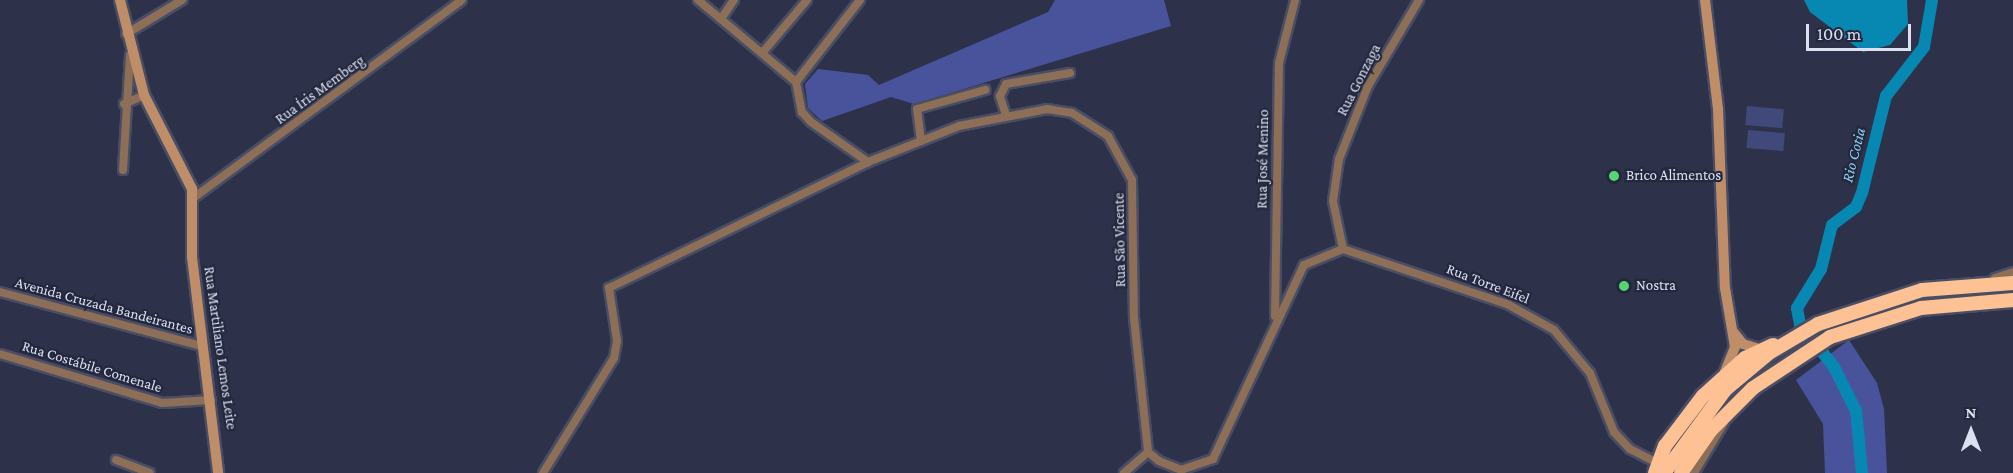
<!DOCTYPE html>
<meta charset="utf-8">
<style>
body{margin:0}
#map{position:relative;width:2013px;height:473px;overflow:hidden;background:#2d324a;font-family:"Crimson Pro",serif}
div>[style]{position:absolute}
.green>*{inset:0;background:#41497a;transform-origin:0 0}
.forest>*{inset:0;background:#49539b}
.water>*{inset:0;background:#0788b3}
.river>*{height:12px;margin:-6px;padding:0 6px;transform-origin:6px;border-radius:6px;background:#0788b3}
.roads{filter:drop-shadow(2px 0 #494e65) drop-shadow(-2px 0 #494e65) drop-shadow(0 2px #494e65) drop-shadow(0 -2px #494e65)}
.street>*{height:8px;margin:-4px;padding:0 4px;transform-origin:4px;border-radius:4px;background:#8d6e57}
.secondary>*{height:10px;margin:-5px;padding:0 5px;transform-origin:5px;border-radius:5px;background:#bf8e68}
.highway>*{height:14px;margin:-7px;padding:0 7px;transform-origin:7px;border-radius:7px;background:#fdc193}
.dots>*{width:16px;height:16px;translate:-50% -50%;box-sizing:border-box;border:3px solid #23283f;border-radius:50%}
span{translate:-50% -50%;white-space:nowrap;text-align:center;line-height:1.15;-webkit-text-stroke:4.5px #23283f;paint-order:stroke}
.street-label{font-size:15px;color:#dce0f0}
.poi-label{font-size:15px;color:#dce0f0}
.left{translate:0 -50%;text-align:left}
.water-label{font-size:16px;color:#8ad3f5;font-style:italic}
.north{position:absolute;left:1941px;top:401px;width:60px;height:60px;-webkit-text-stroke:4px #23283f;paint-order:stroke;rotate:0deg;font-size:16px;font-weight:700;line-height:24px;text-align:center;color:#dce0f0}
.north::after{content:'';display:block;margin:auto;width:21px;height:27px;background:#dce0f0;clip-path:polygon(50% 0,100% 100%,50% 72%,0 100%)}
.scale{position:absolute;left:1806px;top:24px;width:105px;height:27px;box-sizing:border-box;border:3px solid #dce0f0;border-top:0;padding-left:8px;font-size:18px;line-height:21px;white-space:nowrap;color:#dce0f0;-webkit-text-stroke:4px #23283f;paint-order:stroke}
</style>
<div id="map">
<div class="green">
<div style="left:1747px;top:106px;width:37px;height:19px;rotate:5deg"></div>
<div style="left:1748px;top:130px;width:37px;height:18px;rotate:5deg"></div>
</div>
<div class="forest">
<div style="clip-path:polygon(1055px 0,1164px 0,1171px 26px,914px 104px,891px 97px,822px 121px,808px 108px,805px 84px,818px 69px,868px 75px,879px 85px,1048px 12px)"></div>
<div style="clip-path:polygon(1849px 340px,1877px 383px,1884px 409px,1887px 473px,1825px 473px,1823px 424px,1796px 380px)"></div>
</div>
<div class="water">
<div style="clip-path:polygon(1804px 0,1907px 0,1908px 24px,1890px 45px,1863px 52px,1810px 12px)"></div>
</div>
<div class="river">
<div style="left:1862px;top:473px;width:62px;rotate:-95.5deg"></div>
<div style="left:1856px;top:411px;width:49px;rotate:-116.6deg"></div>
<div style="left:1834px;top:367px;width:55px;rotate:-128.3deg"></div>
<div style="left:1800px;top:324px;width:16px;rotate:-101deg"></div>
<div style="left:1797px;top:308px;width:46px;rotate:-58.4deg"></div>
<div style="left:1821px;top:269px;width:45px;rotate:-76deg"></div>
<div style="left:1832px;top:225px;width:30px;rotate:-37deg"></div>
<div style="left:1856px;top:207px;width:15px;rotate:-67deg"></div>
<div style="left:1862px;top:193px;width:100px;rotate:-76.1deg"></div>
<div style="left:1886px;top:96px;width:62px;rotate:-52.2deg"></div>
<div style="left:1924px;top:47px;width:48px;rotate:-80.3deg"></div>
</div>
<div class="roads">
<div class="street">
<div style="left:698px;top:0;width:128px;rotate:39.9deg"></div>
<div style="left:860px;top:0;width:104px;rotate:128deg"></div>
<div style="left:796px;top:82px;width:31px;rotate:79deg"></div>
<div style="left:802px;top:112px;width:13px;rotate:48deg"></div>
<div style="left:811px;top:122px;width:70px;rotate:35.1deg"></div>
<div style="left:721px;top:19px;width:23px;rotate:-56deg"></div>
<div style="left:126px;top:34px;width:66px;rotate:-31.3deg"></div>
<div style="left:763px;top:52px;width:68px;rotate:-49.8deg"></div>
<div style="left:124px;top:104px;width:22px;rotate:-24deg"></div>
<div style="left:1006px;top:115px;width:20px;rotate:-108deg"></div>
<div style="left:1000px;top:96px;width:13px;rotate:-63deg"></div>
<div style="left:1006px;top:84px;width:65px;rotate:-9.8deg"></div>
<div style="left:921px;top:141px;width:32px;rotate:-97deg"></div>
<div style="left:917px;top:109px;width:71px;rotate:-15.6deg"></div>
<div style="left:123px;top:170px;width:115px;rotate:-86.5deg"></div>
<div style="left:192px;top:199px;width:335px;rotate:-36.4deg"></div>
<div style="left:1343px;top:249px;width:49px;rotate:-101.8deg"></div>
<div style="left:1333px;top:201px;width:42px;rotate:-81.9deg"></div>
<div style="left:1339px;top:159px;width:79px;rotate:-68.3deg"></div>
<div style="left:1368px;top:86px;width:100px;rotate:-59.3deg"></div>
<div style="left:1995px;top:278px;width:19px;rotate:-18deg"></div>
<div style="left:0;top:292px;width:208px;rotate:15deg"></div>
<div style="left:1275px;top:316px;width:253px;rotate:-89.1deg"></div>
<div style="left:1279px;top:63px;width:65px;rotate:-75.7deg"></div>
<div style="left:0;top:354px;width:169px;rotate:16.8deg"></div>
<div style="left:162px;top:403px;width:49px;rotate:-3.5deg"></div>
<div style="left:116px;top:460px;width:36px;rotate:21deg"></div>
<div style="left:543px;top:473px;width:135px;rotate:-58.3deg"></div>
<div style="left:614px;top:358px;width:17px;rotate:-80deg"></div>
<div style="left:617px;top:341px;width:54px;rotate:-98.6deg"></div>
<div style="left:609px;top:288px;width:288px;rotate:-25.9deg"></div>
<div style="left:868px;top:162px;width:98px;rotate:-21.6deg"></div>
<div style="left:959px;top:126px;width:90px;rotate:-10.9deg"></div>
<div style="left:1047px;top:109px;width:25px;rotate:9deg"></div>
<div style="left:1072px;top:113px;width:43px;rotate:32.6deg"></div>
<div style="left:1108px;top:136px;width:50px;rotate:61.4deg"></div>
<div style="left:1132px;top:180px;width:138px;rotate:89.2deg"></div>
<div style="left:1134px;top:318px;width:135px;rotate:84deg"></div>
<div style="left:1148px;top:452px;width:14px;rotate:39deg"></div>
<div style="left:1159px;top:461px;width:24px;rotate:22deg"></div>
<div style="left:1181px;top:470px;width:34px;rotate:-19deg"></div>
<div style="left:1213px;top:459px;width:214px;rotate:-64.9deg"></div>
<div style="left:1304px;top:265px;width:42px;rotate:-22.3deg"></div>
<div style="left:1343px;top:249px;width:175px;rotate:18.6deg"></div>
<div style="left:1509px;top:305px;width:51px;rotate:29.1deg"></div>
<div style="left:1554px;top:330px;width:56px;rotate:50.1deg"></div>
<div style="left:1590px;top:373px;width:64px;rotate:67.9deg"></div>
<div style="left:1614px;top:432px;width:23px;rotate:47deg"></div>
<div style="left:1630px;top:449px;width:31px;rotate:27deg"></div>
<div style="left:1124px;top:473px;width:32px;rotate:-41deg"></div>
<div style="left:1694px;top:473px;width:58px;rotate:-59deg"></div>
</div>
<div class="secondary">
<div style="left:120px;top:0;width:98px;rotate:75.8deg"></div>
<div style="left:144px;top:95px;width:106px;rotate:62.9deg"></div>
<div style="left:192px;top:189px;width:68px;rotate:90deg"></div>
<div style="left:192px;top:257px;width:218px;rotate:83.1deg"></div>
<div style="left:1705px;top:0;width:110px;rotate:83.2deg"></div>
<div style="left:1718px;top:109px;width:179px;rotate:87.8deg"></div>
<div style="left:1725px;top:288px;width:60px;rotate:80.4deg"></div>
<div style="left:1735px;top:347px;width:27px;rotate:112deg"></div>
<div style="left:1734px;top:333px;width:14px;rotate:51deg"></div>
<div style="left:1743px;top:344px;width:17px;rotate:17deg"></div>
</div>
<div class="highway">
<div style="left:1655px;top:473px;width:29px;rotate:-70deg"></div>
<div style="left:1665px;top:446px;width:63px;rotate:-52.8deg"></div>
<div style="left:1703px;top:396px;width:57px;rotate:-42.1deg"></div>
<div style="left:1745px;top:358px;width:31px;rotate:-25deg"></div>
<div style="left:1664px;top:473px;width:103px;rotate:-53.7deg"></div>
<div style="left:1725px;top:390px;width:57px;rotate:-40.1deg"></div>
<div style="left:1769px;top:353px;width:57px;rotate:-30.6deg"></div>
<div style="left:1818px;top:324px;width:109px;rotate:-18.1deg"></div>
<div style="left:1922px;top:290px;width:91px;rotate:-4.4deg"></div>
<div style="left:1681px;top:473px;width:52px;rotate:-55.1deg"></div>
<div style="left:1711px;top:430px;width:59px;rotate:-45deg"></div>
<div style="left:1753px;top:388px;width:92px;rotate:-33.5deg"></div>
<div style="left:1830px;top:337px;width:96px;rotate:-17.7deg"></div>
<div style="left:1921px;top:308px;width:92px;rotate:-5deg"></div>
</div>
</div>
<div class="dots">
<div style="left:1614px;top:176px;background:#57d570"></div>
<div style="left:1624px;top:286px;background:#57d570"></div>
</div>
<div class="street-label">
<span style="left:1359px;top:80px;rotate:-63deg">Rua Gonzaga</span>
<span style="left:320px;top:90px;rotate:-36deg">Rua Íris Memberg</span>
<span style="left:1263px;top:159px;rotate:-89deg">Rua José Menino</span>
<span style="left:1120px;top:240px;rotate:-91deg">Rua São Vicente</span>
<span style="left:1488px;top:284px;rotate:21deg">Rua Torre Eifel</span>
<span style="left:104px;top:306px;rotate:15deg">Avenida Cruzada Bandeirantes</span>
<span style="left:220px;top:348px;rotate:82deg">Rua Martiliano Lemos Leite</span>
<span style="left:92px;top:367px;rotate:17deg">Rua Costábile Comenale</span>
</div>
<div class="poi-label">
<span class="left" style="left:1626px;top:176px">Brico Alimentos</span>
<span class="left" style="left:1636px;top:286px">Nostra</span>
</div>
<div class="water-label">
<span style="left:1854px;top:155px;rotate:-76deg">Rio Cotia</span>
</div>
<div class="north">N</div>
<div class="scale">100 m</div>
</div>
